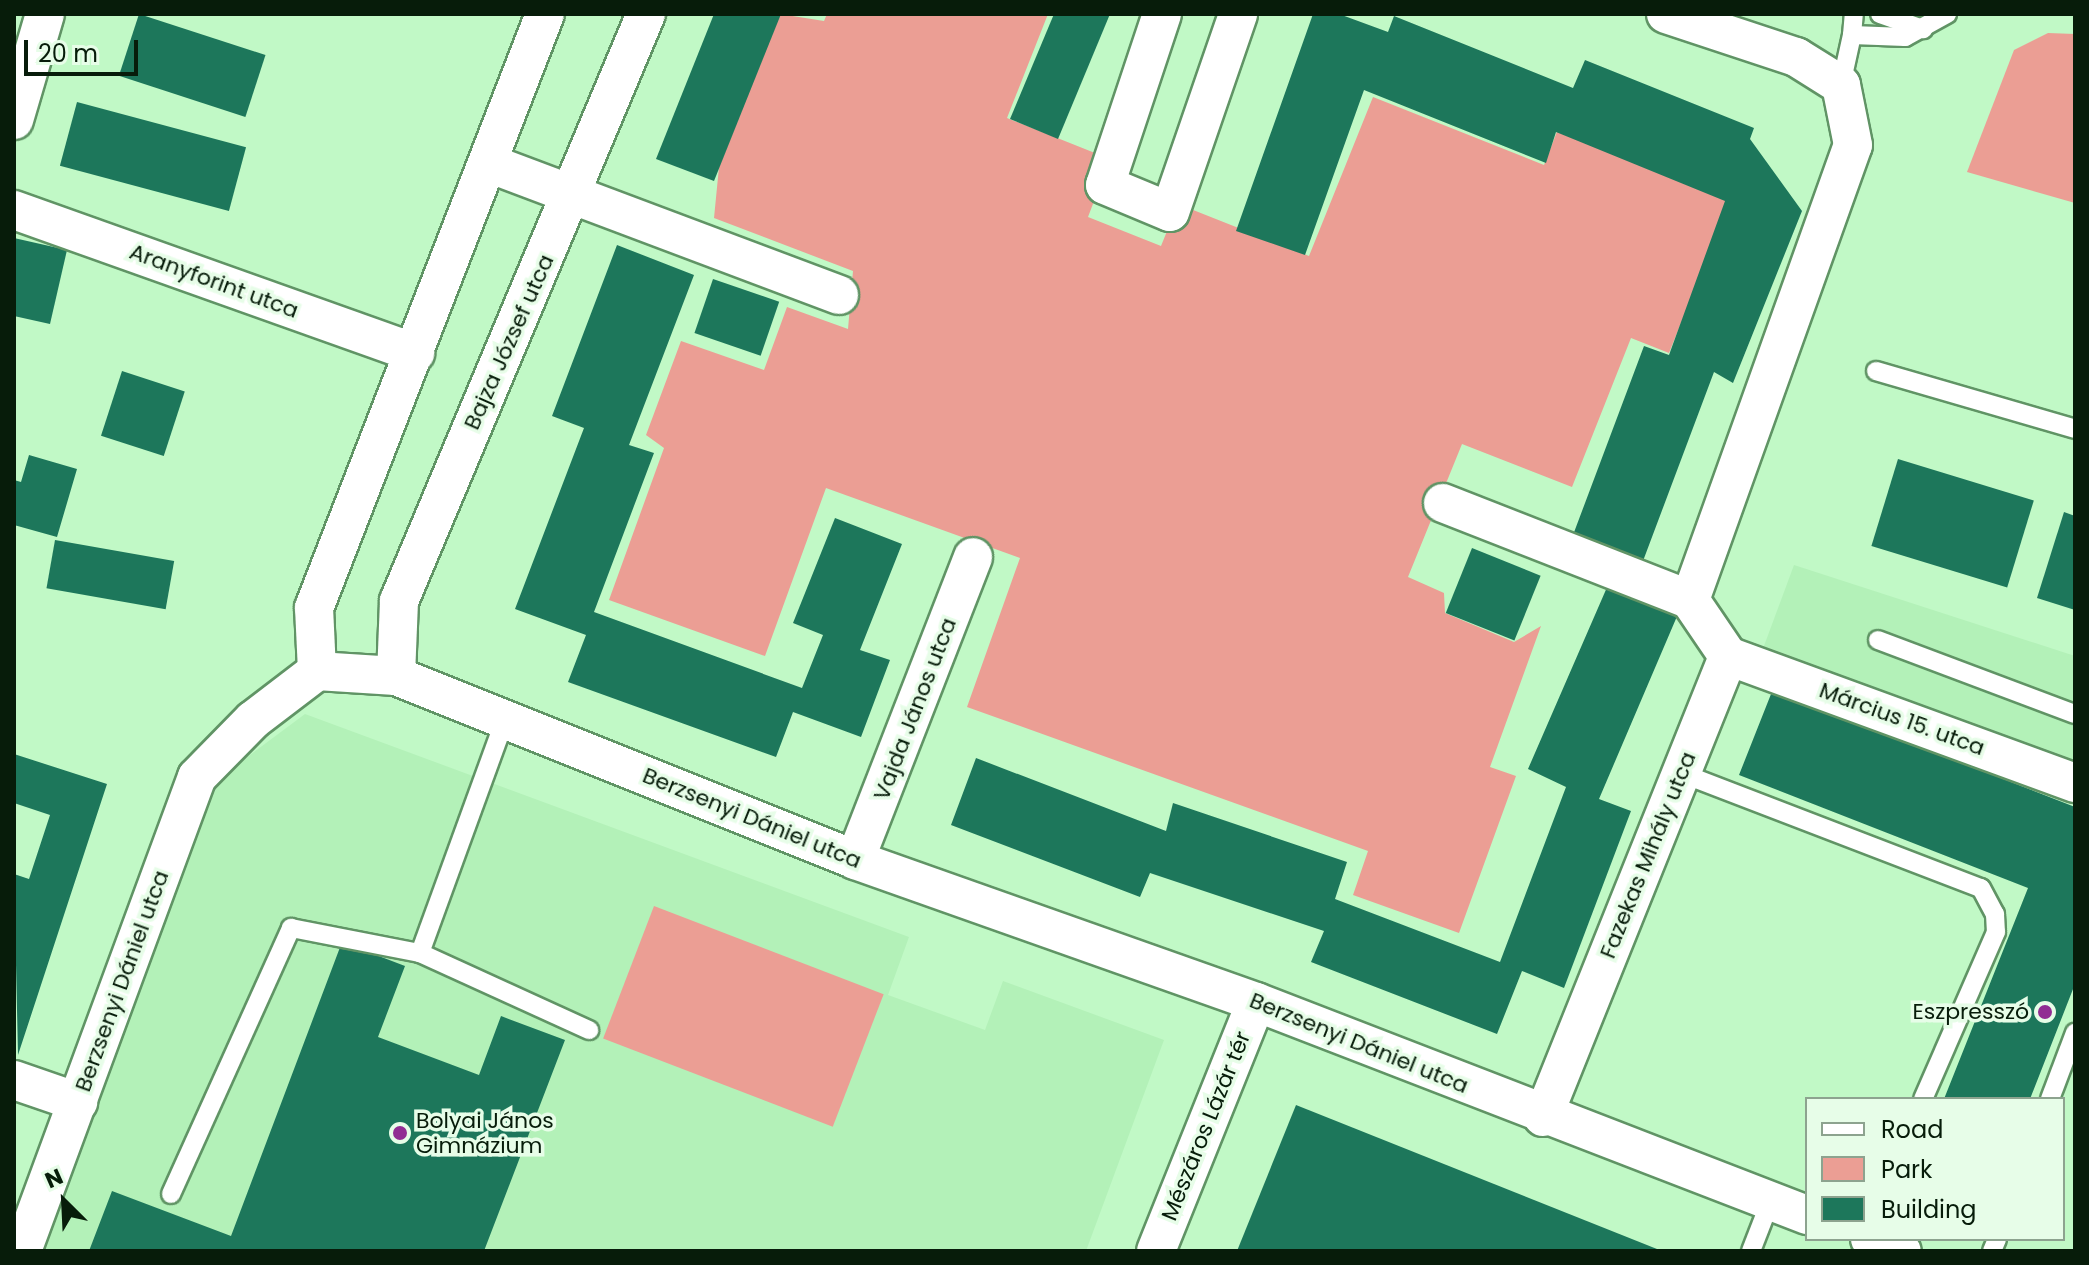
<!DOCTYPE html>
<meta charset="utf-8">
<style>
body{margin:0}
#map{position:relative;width:2089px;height:1265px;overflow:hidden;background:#c1f9c6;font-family:Poppins,sans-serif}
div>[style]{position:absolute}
.built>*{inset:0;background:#b3f1b8}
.green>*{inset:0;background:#eb9e94;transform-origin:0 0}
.building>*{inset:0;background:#1d775b;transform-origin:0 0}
.roads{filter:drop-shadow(2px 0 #609465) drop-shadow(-2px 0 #609465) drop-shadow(0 2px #609465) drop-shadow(0 -2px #609465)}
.service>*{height:18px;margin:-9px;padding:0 9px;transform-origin:9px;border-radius:9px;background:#fff}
.minor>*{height:38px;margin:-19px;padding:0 19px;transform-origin:19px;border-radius:19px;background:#fff}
.dots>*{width:22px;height:22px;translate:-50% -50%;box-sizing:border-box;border:4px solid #e7fde8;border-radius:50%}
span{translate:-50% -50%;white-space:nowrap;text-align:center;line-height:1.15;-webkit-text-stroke:7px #e7fde8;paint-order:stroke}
.street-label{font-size:22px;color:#071c0a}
.poi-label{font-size:22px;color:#071c0a}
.right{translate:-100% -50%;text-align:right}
.left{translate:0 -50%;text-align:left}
.frame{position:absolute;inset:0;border:16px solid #071c0a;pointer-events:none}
.legend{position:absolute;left:1805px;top:1097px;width:260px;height:144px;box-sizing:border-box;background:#e7fde8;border:2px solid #8da38f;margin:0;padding:10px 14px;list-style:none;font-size:24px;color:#071c0a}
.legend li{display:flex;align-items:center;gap:16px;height:40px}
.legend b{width:40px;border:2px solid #8da38f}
.north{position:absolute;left:24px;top:1161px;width:80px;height:80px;-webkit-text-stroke:6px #e7fde8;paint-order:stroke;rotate:336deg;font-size:22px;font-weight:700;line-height:32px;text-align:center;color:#071c0a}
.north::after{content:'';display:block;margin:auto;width:28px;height:36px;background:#071c0a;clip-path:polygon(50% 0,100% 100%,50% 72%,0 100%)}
.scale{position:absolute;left:24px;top:40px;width:114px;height:36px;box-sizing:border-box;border:4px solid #071c0a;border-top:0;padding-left:10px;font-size:24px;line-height:28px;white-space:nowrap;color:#071c0a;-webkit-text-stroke:6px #e7fde8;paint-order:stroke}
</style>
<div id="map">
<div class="built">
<div style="clip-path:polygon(1794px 565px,2075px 656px,2075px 765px,1761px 654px)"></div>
<div style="clip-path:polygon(305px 714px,909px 937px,888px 995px,985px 1030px,1003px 981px,1164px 1040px,1086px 1251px,38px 1251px,211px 784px)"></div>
</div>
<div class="green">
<div style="clip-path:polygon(780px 14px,824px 21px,827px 14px,1048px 14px,1007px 118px,1110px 159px,1088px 217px,1161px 246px,1178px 204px,1309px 256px,1373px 97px,1544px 165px,1558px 129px,1731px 198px,1669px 353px,1631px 338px,1572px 487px,1462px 444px,1408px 577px,1444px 593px,1445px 613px,1514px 642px,1541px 626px,1490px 767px,1516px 776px,1459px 933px,1353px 895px,1368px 851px,967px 707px,1020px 558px,826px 488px,765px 656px,609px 600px,664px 448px,646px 435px,681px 341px,764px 370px,787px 307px,848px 329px,853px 271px,714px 218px,719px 167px)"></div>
<div style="clip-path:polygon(2048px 33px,2075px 34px,2075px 203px,1967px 172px,2014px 50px)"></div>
<div style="left:654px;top:906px;width:246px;height:142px;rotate:21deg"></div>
</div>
<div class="building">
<div style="left:139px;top:14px;width:133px;height:65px;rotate:18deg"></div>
<div style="clip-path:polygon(714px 14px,781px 14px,714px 181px,656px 159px)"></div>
<div style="clip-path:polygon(1054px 14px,1110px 14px,1058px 139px,1010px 119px)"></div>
<div style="clip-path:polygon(1313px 14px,1339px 14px,1388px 32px,1394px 16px,1573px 88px,1585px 60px,1754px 128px,1750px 139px,1802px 211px,1733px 383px,1714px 372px,1643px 561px,1573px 535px,1644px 346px,1669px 355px,1725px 201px,1556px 132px,1546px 163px,1364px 90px,1305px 255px,1236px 231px)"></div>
<div style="left:77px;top:102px;width:175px;height:66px;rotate:15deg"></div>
<div style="clip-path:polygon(14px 238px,67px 250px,50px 324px,14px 316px)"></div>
<div style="clip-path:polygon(617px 245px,694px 275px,629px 445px,654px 453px,594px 612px,802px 688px,823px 635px,793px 623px,835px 518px,902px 544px,860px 650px,890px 660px,861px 737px,793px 712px,776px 757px,568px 682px,586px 635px,515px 609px,584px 428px,552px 416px)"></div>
<div style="left:713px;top:279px;width:70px;height:57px;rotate:19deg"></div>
<div style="left:122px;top:371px;width:66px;height:68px;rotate:18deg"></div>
<div style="clip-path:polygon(29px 455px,77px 469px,57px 537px,14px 525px,14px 480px,21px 482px)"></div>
<div style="left:1898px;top:459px;width:142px;height:91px;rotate:17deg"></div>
<div style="clip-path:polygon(2064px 512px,2075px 516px,2075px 610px,2037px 598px)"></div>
<div style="left:55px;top:540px;width:121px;height:49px;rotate:10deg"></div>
<div style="left:1472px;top:548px;width:74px;height:70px;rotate:22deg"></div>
<div style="clip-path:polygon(1608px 585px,1678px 614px,1599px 799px,1631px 811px,1564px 988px,1522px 971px,1497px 1034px,1311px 962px,1324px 931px,1150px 873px,1140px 897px,951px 825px,976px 758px,1166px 831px,1173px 803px,1347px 862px,1335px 899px,1500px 962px,1566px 787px,1528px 769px)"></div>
<div style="clip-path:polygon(1773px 689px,2075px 807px,2075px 984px,2030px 1099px,1944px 1099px,2028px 888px,1739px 775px)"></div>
<div style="clip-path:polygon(14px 754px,107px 784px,18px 1055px,14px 874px,29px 879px,50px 815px,14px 803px)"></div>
<div style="clip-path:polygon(342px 942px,405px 966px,378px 1037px,479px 1075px,501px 1016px,565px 1040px,484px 1251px,89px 1251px,112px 1191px,231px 1236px)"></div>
<div style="clip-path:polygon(1296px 1105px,1662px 1251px,1237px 1251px)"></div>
</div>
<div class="roads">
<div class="service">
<div style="left:1880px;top:14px;width:46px;rotate:19.2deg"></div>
<div style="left:1852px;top:35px;width:21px;rotate:-85deg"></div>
<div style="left:1841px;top:85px;width:51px;rotate:-77.6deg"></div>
<div style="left:1852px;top:35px;width:53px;rotate:2.2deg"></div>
<div style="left:1905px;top:37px;width:48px;rotate:-28.7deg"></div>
<div style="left:1876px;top:371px;width:207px;rotate:16.2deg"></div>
<div style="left:1878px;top:640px;width:210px;rotate:20.6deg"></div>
<div style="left:1681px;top:773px;width:321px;rotate:21deg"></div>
<div style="left:1981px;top:888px;width:30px;rotate:62deg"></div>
<div style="left:1995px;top:914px;width:18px;rotate:87deg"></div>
<div style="left:1996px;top:932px;width:182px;rotate:113.6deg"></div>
<div style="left:420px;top:953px;width:186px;rotate:24.5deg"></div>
<div style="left:2050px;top:1099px;width:71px;rotate:-69.3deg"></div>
<div style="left:171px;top:1194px;width:292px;rotate:-65.7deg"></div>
<div style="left:291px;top:928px;width:131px;rotate:11deg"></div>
<div style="left:420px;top:953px;width:249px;rotate:-70deg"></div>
<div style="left:1751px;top:1251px;width:53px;rotate:-68.8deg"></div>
<div style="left:1992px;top:1251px;width:13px;rotate:-67deg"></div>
</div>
<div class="minor">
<div style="left:1162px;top:14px;width:180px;rotate:108.4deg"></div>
<div style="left:1105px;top:185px;width:70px;rotate:22.6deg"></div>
<div style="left:1170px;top:212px;width:209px;rotate:-71deg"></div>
<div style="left:14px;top:120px;width:110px;rotate:-73.7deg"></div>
<div style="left:488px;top:163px;width:375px;rotate:20.6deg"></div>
<div style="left:14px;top:210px;width:426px;rotate:19.6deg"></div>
<div style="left:1443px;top:503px;width:265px;rotate:21.4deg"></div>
<div style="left:1728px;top:656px;width:370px;rotate:20.1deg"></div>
<div style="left:317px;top:671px;width:63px;rotate:-92.7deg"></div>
<div style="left:314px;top:608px;width:637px;rotate:-68.75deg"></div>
<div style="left:396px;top:676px;width:75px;rotate:-87.7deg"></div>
<div style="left:399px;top:601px;width:637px;rotate:-67.18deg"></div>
<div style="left:855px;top:860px;width:325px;rotate:-68.7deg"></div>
<div style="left:14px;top:1080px;width:68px;rotate:19deg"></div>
<div style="left:1543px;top:1117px;width:497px;rotate:-68.1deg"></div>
<div style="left:1728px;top:656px;width:68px;rotate:-124.2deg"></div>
<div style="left:1690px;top:600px;width:483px;rotate:-70.3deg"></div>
<div style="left:1853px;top:145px;width:61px;rotate:-101.3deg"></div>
<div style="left:1841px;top:85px;width:53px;rotate:-148.1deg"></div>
<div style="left:1796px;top:57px;width:137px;rotate:-161.7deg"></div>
<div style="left:1870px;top:1239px;width:34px;rotate:21deg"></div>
<div style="left:22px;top:1251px;width:505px;rotate:-69.74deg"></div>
<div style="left:197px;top:777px;width:80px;rotate:-45.5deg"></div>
<div style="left:253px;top:720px;width:81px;rotate:-37.4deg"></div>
<div style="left:317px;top:671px;width:79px;rotate:3.6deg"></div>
<div style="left:396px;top:676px;width:495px;rotate:21.8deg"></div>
<div style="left:855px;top:860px;width:425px;rotate:19.5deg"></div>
<div style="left:1256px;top:1002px;width:591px;rotate:21.14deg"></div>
<div style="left:1156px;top:1251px;width:268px;rotate:-68.1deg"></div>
</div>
</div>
<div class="dots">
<div style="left:2045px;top:1012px;background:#912d93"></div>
<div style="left:400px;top:1133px;background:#912d93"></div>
</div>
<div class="street-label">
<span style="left:214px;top:281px;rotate:20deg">Aranyforint utca</span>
<span style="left:509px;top:342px;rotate:-66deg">Bajza József utca</span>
<span style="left:915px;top:709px;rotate:-69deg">Vajda János utca</span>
<span style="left:1902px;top:719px;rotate:20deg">Március 15. utca</span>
<span style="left:752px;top:818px;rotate:22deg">Berzsenyi Dániel utca</span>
<span style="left:1648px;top:855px;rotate:-68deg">Fazekas Mihály utca</span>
<span style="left:122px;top:981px;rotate:-70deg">Berzsenyi Dániel utca</span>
<span style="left:1359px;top:1043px;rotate:22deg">Berzsenyi Dániel utca</span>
<span style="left:1206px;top:1126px;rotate:-68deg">Mészáros Lázár tér</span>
</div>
<div class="poi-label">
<span class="right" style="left:2029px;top:1012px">Eszpresszó</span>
<span class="left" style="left:416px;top:1133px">Bolyai János<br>Gimnázium</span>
</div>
<div class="frame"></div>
<ul class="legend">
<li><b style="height:10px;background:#fff"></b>Road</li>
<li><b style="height:22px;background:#eb9e94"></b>Park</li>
<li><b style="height:22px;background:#1d775b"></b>Building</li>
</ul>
<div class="north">N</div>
<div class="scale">20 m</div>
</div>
